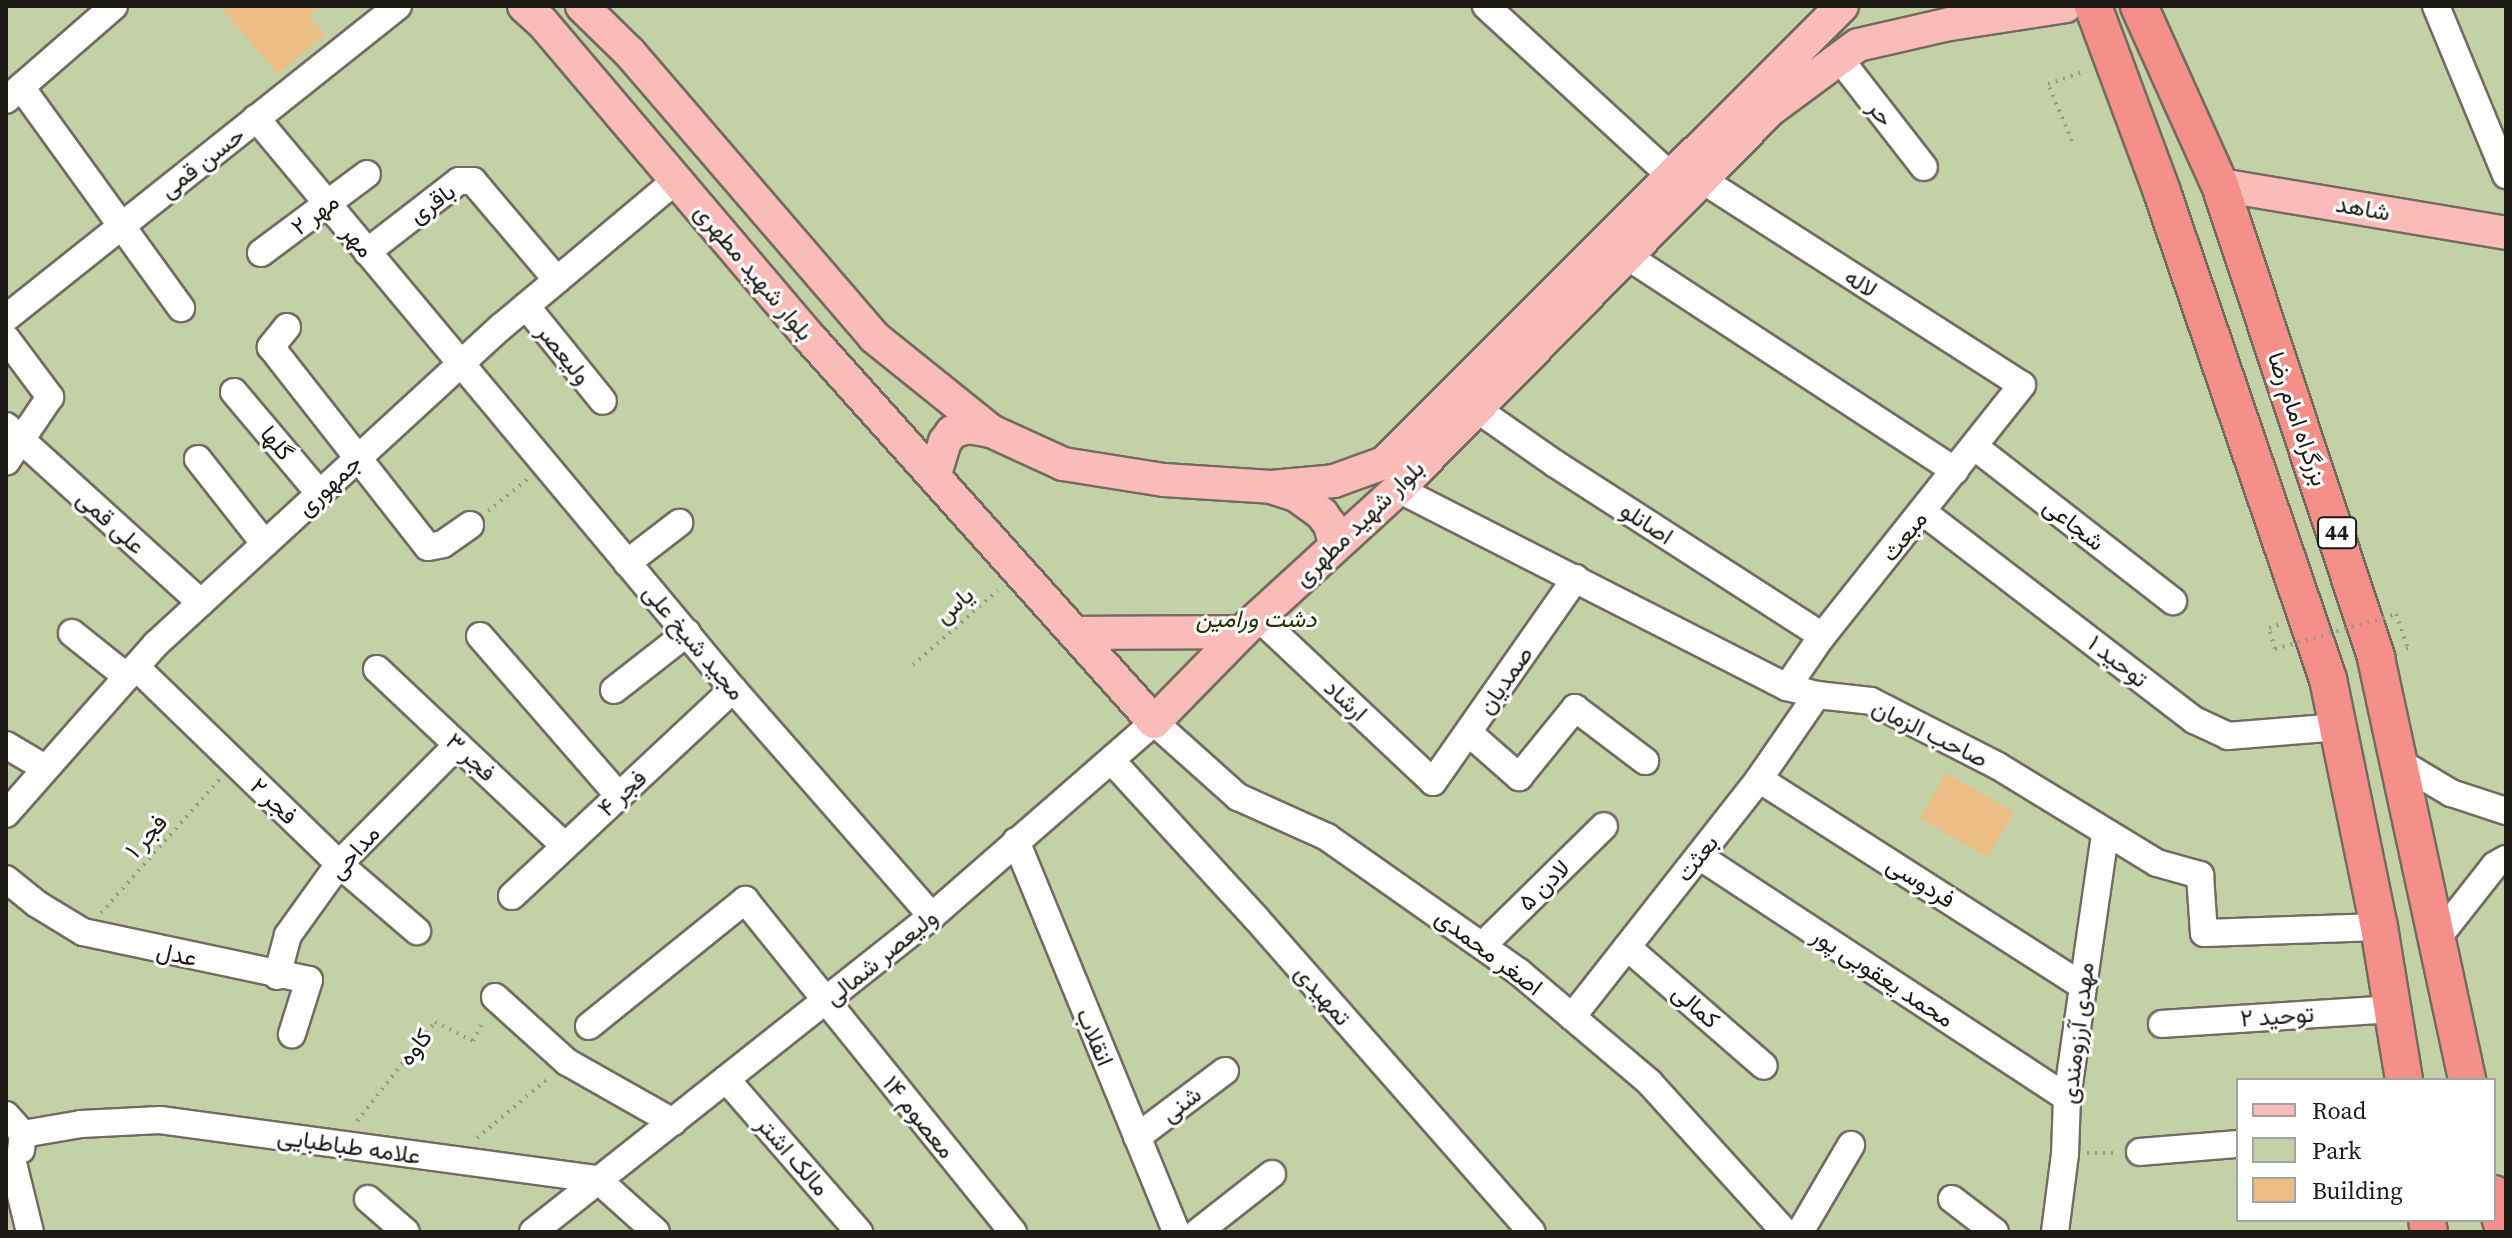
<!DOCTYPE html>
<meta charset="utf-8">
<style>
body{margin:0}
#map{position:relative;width:2512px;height:1238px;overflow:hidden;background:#fcf1e4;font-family:"Source Serif 4",Vazirmatn,serif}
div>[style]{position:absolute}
.green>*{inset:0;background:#c4d0a6}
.building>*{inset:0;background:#ecbe85;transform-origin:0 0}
.path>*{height:4px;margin-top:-2px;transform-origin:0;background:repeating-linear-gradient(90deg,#9e968d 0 2px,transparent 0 8px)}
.roads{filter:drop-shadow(2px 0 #746b60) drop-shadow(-2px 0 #746b60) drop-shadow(0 2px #746b60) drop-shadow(0 -2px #746b60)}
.minor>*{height:26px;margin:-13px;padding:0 13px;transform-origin:13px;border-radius:13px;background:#fff}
.major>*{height:32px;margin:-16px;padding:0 16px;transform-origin:16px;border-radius:16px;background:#f9bcb8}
.highway>*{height:36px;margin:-18px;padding:0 18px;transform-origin:18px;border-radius:18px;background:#f58f89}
.path-bridge>*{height:4px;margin-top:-2px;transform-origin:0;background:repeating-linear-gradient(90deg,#9e968d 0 2px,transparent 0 8px)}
span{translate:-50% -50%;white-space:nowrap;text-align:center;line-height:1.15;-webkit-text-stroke:6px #fff;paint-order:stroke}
.shield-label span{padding:2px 6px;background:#fff;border:2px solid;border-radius:6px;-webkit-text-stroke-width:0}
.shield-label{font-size:22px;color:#1d1915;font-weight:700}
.street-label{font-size:24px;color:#1d1915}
.park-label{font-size:24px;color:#263000;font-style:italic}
.frame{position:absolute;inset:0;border:8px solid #1d1915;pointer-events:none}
.legend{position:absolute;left:2236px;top:1078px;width:260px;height:144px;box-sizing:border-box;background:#fff;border:2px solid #a5a3a1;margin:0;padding:10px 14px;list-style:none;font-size:24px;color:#1d1915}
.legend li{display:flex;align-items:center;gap:16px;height:40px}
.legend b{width:40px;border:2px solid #a5a3a1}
</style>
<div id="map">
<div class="green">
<div style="clip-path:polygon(evenodd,6px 6px,2506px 6px,2506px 1232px,6px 1232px,6px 6px,2238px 1080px,2494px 1080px,2494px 1220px,2238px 1220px,2238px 1080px)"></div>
</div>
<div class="building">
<div style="clip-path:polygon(220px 6px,317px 6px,319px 8px,309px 16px,325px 35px,277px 74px)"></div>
<div style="left:1946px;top:773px;width:78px;height:52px;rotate:30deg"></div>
</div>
<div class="path">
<div style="left:2072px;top:141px;width:62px;rotate:-112.8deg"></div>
<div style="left:2048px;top:84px;width:40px;rotate:-18.9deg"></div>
<div style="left:488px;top:511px;width:51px;rotate:-38.7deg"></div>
<div style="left:2396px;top:614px;width:36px;rotate:71deg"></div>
<div style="left:2408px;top:648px;width:5px;rotate:158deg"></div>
<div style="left:2275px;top:649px;width:22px;rotate:-106deg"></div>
<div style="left:2269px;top:628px;width:13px;rotate:-18deg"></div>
<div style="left:913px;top:665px;width:113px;rotate:-41.4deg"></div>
<div style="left:101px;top:913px;width:179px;rotate:-48.4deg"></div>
<div style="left:357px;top:1121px;width:126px;rotate:-51.8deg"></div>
<div style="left:435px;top:1022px;width:42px;rotate:26.6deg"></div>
<div style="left:473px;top:1041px;width:24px;rotate:-62deg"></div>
<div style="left:477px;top:1138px;width:95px;rotate:-39.9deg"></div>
<div style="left:2087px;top:1153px;width:31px"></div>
</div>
<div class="roads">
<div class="minor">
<div style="left:1486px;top:6px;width:253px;rotate:42.6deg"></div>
<div style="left:2436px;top:6px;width:183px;rotate:67.5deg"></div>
<div style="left:1839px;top:58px;width:138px;rotate:52.1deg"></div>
<div style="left:21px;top:87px;width:273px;rotate:54.1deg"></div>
<div style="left:6px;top:100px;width:143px;rotate:-41deg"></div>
<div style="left:256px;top:118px;width:744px;rotate:50.13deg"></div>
<div style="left:733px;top:689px;width:302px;rotate:48.8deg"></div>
<div style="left:1701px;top:179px;width:381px;rotate:32.7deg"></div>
<div style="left:2022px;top:385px;width:321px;rotate:128.5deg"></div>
<div style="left:1822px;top:636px;width:62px;rotate:124.5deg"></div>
<div style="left:367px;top:252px;width:116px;rotate:-37.7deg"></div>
<div style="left:459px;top:181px;width:14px"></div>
<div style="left:473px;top:181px;width:130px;rotate:49.7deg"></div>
<div style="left:261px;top:253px;width:132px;rotate:-36.7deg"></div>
<div style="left:1627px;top:256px;width:392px;rotate:33.2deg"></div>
<div style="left:526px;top:306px;width:122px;rotate:51deg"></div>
<div style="left:6px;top:318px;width:501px;rotate:-38.52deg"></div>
<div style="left:287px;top:327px;width:26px;rotate:129deg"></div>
<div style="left:271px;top:347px;width:254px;rotate:51.9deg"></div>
<div style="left:428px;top:547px;width:15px;rotate:-11deg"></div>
<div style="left:443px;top:544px;width:33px;rotate:-35deg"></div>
<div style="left:6px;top:338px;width:74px;rotate:53.3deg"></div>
<div style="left:50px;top:397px;width:78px;rotate:124.1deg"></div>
<div style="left:234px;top:392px;width:133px;rotate:49.9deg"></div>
<div style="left:1474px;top:407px;width:98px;rotate:35deg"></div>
<div style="left:1554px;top:463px;width:319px;rotate:32.8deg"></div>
<div style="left:6px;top:426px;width:263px;rotate:42.2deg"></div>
<div style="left:1975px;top:447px;width:251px;rotate:37.9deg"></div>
<div style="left:198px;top:459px;width:108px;rotate:51.8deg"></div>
<div style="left:1398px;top:489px;width:436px;rotate:27deg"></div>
<div style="left:1787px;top:687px;width:31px;rotate:15deg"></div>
<div style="left:1817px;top:695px;width:54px;rotate:6.3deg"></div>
<div style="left:1871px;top:701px;width:143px;rotate:27.1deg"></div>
<div style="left:1998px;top:766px;width:186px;rotate:31.4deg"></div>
<div style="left:2157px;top:863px;width:45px;rotate:15.6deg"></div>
<div style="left:2200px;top:875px;width:58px;rotate:86.1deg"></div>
<div style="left:2204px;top:933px;width:175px;rotate:-2deg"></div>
<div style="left:1923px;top:512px;width:342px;rotate:37.5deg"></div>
<div style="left:2194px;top:720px;width:38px;rotate:25deg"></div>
<div style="left:2228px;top:736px;width:111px;rotate:-4.6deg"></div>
<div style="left:627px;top:563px;width:66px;rotate:-37.6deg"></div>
<div style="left:1259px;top:618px;width:239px;rotate:43.3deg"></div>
<div style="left:1433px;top:782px;width:249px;rotate:-55deg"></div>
<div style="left:72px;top:633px;width:70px;rotate:38.7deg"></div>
<div style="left:480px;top:636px;width:212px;rotate:49deg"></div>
<div style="left:136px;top:667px;width:283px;rotate:44.1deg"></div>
<div style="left:339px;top:864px;width:103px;rotate:40.7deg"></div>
<div style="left:377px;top:669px;width:258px;rotate:43.3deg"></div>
<div style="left:614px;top:690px;width:93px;rotate:-38deg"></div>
<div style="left:1469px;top:733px;width:67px;rotate:41.3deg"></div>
<div style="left:1519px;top:777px;width:89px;rotate:-50.9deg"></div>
<div style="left:1575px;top:708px;width:88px;rotate:37.1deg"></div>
<div style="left:6px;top:745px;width:45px;rotate:30.5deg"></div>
<div style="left:1112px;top:761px;width:212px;rotate:47.5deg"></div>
<div style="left:1255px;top:917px;width:419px;rotate:48.7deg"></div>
<div style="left:2399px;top:762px;width:61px;rotate:30.8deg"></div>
<div style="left:2451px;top:793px;width:58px;rotate:18.1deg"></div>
<div style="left:1759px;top:779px;width:384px;rotate:32.6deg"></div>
<div style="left:6px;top:814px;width:227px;rotate:-48.6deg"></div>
<div style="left:156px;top:644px;width:469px;rotate:-42.6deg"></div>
<div style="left:501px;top:327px;width:229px;rotate:-40deg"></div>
<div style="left:1016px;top:841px;width:422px;rotate:67.7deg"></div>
<div style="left:1699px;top:856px;width:440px;rotate:33.3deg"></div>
<div style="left:6px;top:879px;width:40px;rotate:39deg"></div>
<div style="left:37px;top:904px;width:54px;rotate:31.3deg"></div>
<div style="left:83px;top:932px;width:231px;rotate:12deg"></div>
<div style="left:309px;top:980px;width:57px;rotate:107.5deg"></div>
<div style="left:512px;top:896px;width:303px;rotate:-43.1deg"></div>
<div style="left:2436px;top:940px;width:95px;rotate:-51.8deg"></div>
<div style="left:2495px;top:865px;width:13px;rotate:-29deg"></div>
<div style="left:1484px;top:944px;width:168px;rotate:-44.5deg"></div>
<div style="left:1627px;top:947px;width:181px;rotate:41deg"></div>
<div style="left:277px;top:976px;width:42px;rotate:-75deg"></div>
<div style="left:288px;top:935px;width:87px;rotate:-54.3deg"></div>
<div style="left:339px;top:864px;width:168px;rotate:-45.2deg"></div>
<div style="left:495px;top:997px;width:97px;rotate:42.1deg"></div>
<div style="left:567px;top:1062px;width:122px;rotate:29.5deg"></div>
<div style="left:1572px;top:1017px;width:303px;rotate:-51.8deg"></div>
<div style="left:1759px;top:779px;width:102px;rotate:-55.4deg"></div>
<div style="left:2162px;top:1024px;width:231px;rotate:-3.7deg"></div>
<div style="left:589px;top:1026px;width:201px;rotate:-38.9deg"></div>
<div style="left:745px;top:900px;width:427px;rotate:51.1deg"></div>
<div style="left:726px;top:1079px;width:203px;rotate:49deg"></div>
<div style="left:6px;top:1115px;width:25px;rotate:48deg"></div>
<div style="left:23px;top:1134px;width:16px;rotate:97deg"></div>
<div style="left:23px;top:1134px;width:59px;rotate:-9.8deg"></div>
<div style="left:81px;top:1124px;width:79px;rotate:-2.9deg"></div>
<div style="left:160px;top:1120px;width:441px;rotate:7.7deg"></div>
<div style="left:597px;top:1179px;width:79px;rotate:41.9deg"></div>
<div style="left:1137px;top:1137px;width:110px;rotate:-36.9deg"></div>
<div style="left:2140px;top:1152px;width:98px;rotate:-4.7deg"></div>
<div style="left:13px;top:1163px;width:71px;rotate:76.2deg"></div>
<div style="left:368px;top:1199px;width:50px;rotate:41deg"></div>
<div style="left:1952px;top:1199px;width:54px;rotate:37.5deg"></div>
<div style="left:533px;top:1232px;width:509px;rotate:-38.38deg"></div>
<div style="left:932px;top:916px;width:295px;rotate:-41.1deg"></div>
<div style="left:1154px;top:722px;width:113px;rotate:41.8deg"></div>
<div style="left:1238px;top:797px;width:98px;rotate:24.2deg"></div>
<div style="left:1327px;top:837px;width:235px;rotate:35.1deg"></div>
<div style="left:1519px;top:972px;width:170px;rotate:40.2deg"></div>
<div style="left:1649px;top:1082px;width:202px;rotate:47.8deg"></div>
<div style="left:1198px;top:1232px;width:94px;rotate:-38.1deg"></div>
<div style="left:1800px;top:1232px;width:101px;rotate:-59.6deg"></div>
<div style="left:2055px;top:1232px;width:79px;rotate:-82.7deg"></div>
<div style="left:2065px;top:1154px;width:56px;rotate:-88deg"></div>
<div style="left:2067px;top:1098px;width:267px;rotate:-81.8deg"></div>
</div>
<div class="major">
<div style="left:524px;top:6px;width:24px;rotate:42deg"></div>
<div style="left:542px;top:22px;width:416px;rotate:49.7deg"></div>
<div style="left:811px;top:339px;width:514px;rotate:48.15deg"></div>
<div style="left:1154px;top:722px;width:126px;rotate:-45.6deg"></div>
<div style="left:1242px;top:632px;width:212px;rotate:-42.5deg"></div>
<div style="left:1398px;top:489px;width:531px;rotate:-45.53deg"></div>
<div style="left:1770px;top:110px;width:109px;rotate:-36.5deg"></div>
<div style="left:1858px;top:45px;width:94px;rotate:-12.9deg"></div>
<div style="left:1950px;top:24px;width:117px;rotate:-8.8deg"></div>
<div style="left:582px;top:6px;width:67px;rotate:44.4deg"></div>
<div style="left:630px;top:53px;width:374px;rotate:49.3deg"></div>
<div style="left:874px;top:337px;width:150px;rotate:38.8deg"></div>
<div style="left:991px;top:431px;width:79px;rotate:24.6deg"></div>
<div style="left:1063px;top:464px;width:102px;rotate:9deg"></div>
<div style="left:1164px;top:480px;width:107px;rotate:3.7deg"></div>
<div style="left:1271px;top:487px;width:63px;rotate:-5.4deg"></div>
<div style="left:1334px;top:481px;width:53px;rotate:-19.8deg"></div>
<div style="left:1384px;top:463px;width:647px;rotate:-44.94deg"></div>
<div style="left:2220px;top:185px;width:290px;rotate:9.5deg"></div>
<div style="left:935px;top:474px;width:34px;rotate:-73deg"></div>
<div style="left:945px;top:442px;width:12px;rotate:-55deg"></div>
<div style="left:952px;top:432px;width:17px;rotate:-17deg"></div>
<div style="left:968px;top:427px;width:23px;rotate:10deg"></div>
<div style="left:1274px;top:488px;width:23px;rotate:18deg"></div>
<div style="left:1296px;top:495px;width:32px;rotate:36deg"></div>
<div style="left:1322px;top:514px;width:14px;rotate:54deg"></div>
<div style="left:1330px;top:525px;width:20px;rotate:75deg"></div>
<div style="left:1077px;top:633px;width:165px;rotate:-0.3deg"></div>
</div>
<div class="highway">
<div style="left:2093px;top:6px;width:198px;rotate:69.6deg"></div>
<div style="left:2162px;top:192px;width:515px;rotate:71.18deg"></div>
<div style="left:2328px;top:679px;width:253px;rotate:78.4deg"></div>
<div style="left:2379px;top:927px;width:155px;rotate:80.7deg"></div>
<div style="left:2139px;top:6px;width:196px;rotate:65.7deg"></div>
<div style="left:2220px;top:185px;width:498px;rotate:71.7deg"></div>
<div style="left:2376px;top:658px;width:432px;rotate:77.8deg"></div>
<div style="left:2494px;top:1194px;width:39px;rotate:75deg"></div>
<div style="left:2427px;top:1220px;width:12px;rotate:81deg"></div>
</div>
</div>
<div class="path-bridge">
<div style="left:2275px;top:649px;width:126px;rotate:-16.1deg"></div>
</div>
<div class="shield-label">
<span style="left:2337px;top:533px">44</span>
</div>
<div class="street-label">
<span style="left:1881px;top:113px;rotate:52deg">حر</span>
<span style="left:202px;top:162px;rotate:-38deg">حسن قمی</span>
<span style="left:432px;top:203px;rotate:-36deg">باقری</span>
<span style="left:2363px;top:208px;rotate:10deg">شاهد</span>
<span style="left:315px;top:214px;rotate:-37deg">مهر ۲</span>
<span style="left:358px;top:241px;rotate:50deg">مهر</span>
<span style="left:754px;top:272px;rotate:50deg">بلوار شهید مطهری</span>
<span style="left:1861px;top:283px;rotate:32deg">لاله</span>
<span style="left:564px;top:354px;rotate:51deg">ولیعصر</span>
<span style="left:2298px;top:419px;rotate:71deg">بزرگراه امام رضا</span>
<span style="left:277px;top:443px;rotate:50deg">گلها</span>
<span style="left:329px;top:485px;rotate:-43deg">جمهوری</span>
<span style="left:111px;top:522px;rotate:42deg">علی قمی</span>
<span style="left:1359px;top:523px;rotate:-44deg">بلوار شهید مطهری</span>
<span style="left:1647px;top:523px;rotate:33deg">اصانلو</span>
<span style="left:2074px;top:524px;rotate:38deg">شجاعی</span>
<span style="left:1904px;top:536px;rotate:-51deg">مبعث</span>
<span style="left:954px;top:605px;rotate:-41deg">یاس</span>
<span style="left:694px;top:642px;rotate:50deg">مجید شیخ علی</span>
<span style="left:2118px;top:661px;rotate:38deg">توحید ۱</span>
<span style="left:1505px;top:680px;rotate:-55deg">صمدیان</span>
<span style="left:1346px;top:700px;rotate:43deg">ارشاد</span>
<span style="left:1930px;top:733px;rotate:26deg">صاحب الزمان</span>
<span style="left:471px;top:757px;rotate:43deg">فجر ۳</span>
<span style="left:622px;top:793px;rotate:-43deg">فجر ۴</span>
<span style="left:274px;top:801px;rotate:44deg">فجر ۲</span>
<span style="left:146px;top:836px;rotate:-48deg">فجر ۱</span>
<span style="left:354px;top:852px;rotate:-48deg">مداحی</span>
<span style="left:1697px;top:858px;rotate:-52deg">بعثت</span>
<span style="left:1921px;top:882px;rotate:32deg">فردوسی</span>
<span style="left:1544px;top:885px;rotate:-44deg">لادن ۵</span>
<span style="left:1489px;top:952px;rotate:37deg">اصغر محمدی</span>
<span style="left:177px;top:954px;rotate:13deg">عدل</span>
<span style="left:881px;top:957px;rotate:-39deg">ولیعصر شمالی</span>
<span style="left:1883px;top:977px;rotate:33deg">محمد یعقوبی پور</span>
<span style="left:1323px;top:995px;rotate:49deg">تمهیدی</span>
<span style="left:1696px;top:1006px;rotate:41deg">کمالی</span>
<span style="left:2277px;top:1016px;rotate:-4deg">توحید ۲</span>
<span style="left:2077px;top:1033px;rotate:-83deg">مهدی آرزومندی</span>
<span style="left:1095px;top:1037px;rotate:67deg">انقلاب</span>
<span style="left:415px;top:1047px;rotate:-52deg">کاوه</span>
<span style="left:1181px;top:1104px;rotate:-37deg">شنی</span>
<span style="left:919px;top:1117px;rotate:51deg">۱۴ معصوم</span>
<span style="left:349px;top:1146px;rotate:8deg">علامه طباطبایی</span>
<span style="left:793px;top:1156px;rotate:49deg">مالک اشتر</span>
</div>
<div class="park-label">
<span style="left:1256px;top:619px">دشت ورامین</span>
</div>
<div class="frame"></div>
<ul class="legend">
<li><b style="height:10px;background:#f9bcb8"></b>Road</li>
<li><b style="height:22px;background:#c4d0a6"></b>Park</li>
<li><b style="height:22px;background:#ecbe85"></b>Building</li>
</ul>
</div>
